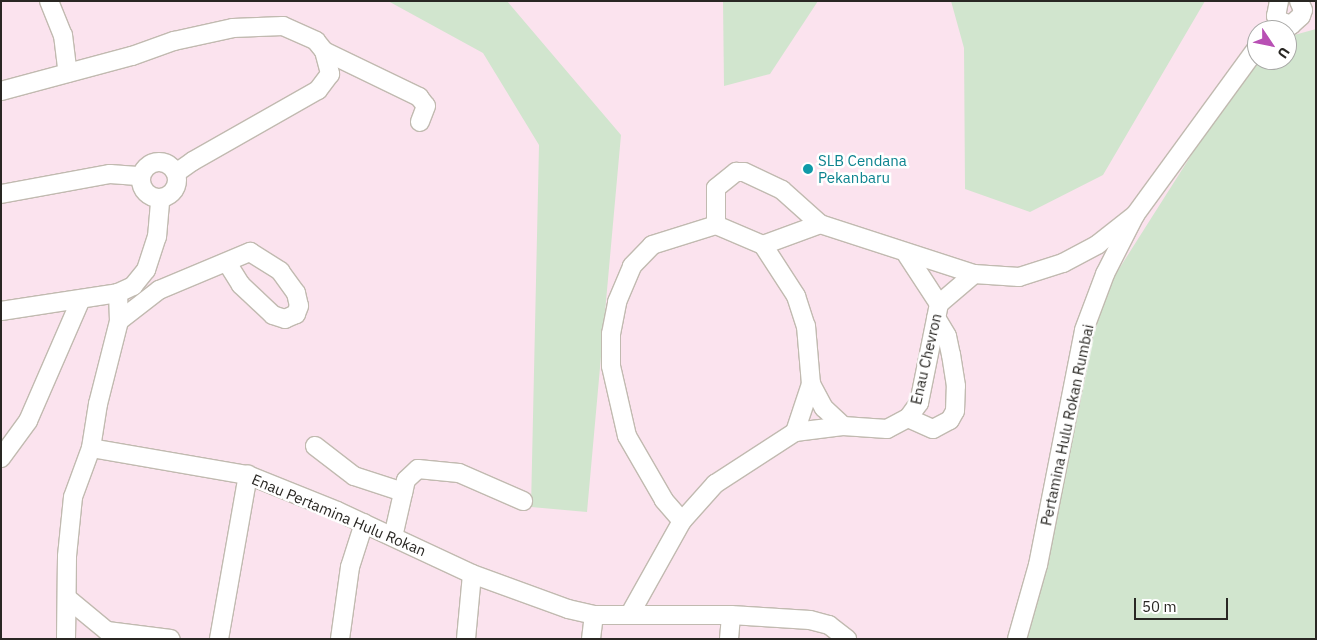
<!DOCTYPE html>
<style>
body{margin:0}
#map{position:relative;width:1317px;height:640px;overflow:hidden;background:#faf4e9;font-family:"IBM Plex Sans",sans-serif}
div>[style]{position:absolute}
.industrial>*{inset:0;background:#fbe3ee}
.green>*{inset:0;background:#d1e5ce}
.roads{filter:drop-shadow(1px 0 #c1bab0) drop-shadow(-1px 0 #c1bab0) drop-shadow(0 1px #c1bab0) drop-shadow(0 -1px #c1bab0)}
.minor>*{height:18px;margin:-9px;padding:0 9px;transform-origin:9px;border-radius:9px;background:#fff}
.minor>.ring{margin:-9px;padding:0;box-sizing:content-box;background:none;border:18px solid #fff;border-radius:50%}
.dots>*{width:14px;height:14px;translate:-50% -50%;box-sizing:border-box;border:2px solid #fff;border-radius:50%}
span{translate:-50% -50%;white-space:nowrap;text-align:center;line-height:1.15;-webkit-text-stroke:5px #fff;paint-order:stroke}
.culture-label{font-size:15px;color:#0d838f}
.left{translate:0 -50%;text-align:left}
.street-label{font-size:15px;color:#292723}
.frame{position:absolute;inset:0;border:2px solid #292723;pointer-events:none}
.north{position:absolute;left:1247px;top:20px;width:50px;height:50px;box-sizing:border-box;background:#fff;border:1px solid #a9a9a7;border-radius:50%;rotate:124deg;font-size:14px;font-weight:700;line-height:20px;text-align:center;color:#292723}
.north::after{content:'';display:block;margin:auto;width:18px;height:22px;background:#b850b4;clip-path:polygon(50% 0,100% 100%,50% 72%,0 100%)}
.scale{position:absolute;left:1134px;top:598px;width:94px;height:22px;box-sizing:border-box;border:2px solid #292723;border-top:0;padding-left:6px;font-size:15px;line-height:18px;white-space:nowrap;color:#292723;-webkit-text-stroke:4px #fff;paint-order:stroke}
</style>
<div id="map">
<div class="industrial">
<div style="clip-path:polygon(evenodd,1px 1px,1316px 1px,1316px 639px,1px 639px,1px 1px,1257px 30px,1287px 30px,1287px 60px,1257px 60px,1257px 30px)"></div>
</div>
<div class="green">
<div style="clip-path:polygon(388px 1px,507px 1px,621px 135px,587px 512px,531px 507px,539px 145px,483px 53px)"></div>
<div style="clip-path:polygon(723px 1px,818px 1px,770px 74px,724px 86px)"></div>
<div style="clip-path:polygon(951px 1px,1205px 1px,1103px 175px,1030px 212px,965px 189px,964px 48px)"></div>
<div style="clip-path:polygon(1316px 29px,1316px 639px,1016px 639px,1089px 338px,1110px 283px,1232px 91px,1261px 60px,1287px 60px,1287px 37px)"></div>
</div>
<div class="roads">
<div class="minor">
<div style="left:49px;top:1px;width:37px;rotate:68deg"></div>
<div style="left:63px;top:35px;width:38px;rotate:83deg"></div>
<div style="left:1279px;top:1px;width:15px;rotate:101deg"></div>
<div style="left:1276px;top:16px;width:6px;rotate:51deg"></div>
<div style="left:1280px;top:21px;width:12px;rotate:20deg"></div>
<div style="left:1291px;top:25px;width:13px;rotate:-42deg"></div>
<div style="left:1301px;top:16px;width:6px;rotate:-72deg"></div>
<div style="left:1303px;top:10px;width:10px;rotate:-114deg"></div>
<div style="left:324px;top:51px;width:106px;rotate:25.8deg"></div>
<div style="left:419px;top:97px;width:11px;rotate:52deg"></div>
<div style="left:426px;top:106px;width:17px;rotate:111deg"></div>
<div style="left:1px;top:91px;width:136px;rotate:-15deg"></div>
<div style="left:132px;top:56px;width:45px;rotate:-19.7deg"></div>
<div style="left:174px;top:41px;width:60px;rotate:-12.4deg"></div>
<div style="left:233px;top:28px;width:50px;rotate:-2.3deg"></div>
<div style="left:283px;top:26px;width:36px;rotate:24deg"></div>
<div style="left:316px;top:41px;width:13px;rotate:51deg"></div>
<div style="left:324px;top:51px;width:24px;rotate:75deg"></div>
<div style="left:330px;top:74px;width:20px;rotate:127deg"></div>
<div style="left:318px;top:90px;width:144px;rotate:150.4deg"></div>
<div style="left:193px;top:161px;width:21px;rotate:145deg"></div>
<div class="ring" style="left:141px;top:162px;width:18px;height:18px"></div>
<div style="left:1px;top:194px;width:111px;rotate:-10.4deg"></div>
<div style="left:110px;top:174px;width:31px;rotate:4deg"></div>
<div style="left:716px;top:225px;width:37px;rotate:-90deg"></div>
<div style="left:716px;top:188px;width:26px;rotate:-39deg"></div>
<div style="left:736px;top:172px;width:8px"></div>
<div style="left:744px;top:172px;width:42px;rotate:25.3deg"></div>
<div style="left:782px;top:190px;width:51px;rotate:41.8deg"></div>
<div style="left:820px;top:224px;width:162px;rotate:18deg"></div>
<div style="left:763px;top:245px;width:61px;rotate:-20.2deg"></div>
<div style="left:907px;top:255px;width:59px;rotate:56.9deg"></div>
<div style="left:1px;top:311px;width:118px;rotate:-8.7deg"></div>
<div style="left:118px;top:293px;width:17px;rotate:-25deg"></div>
<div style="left:133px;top:286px;width:21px;rotate:-51deg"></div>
<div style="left:146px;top:270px;width:35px;rotate:-72deg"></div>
<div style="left:157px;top:237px;width:38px;rotate:-85deg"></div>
<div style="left:119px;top:321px;width:51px;rotate:-37.8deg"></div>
<div style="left:159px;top:290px;width:99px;rotate:-22.7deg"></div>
<div style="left:250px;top:252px;width:36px;rotate:32deg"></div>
<div style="left:280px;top:271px;width:27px;rotate:54deg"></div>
<div style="left:296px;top:293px;width:13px;rotate:77deg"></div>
<div style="left:299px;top:306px;width:9px;rotate:111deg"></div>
<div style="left:296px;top:314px;width:12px;rotate:156deg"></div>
<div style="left:285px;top:319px;width:13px;rotate:-162deg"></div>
<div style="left:273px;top:315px;width:44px;rotate:-136.8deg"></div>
<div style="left:241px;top:285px;width:26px;rotate:-122deg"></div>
<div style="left:908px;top:418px;width:27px;rotate:24deg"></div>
<div style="left:933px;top:429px;width:19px;rotate:-28deg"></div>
<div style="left:950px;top:420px;width:10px;rotate:-61deg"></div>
<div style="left:955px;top:411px;width:25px;rotate:-88deg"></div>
<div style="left:956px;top:386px;width:31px;rotate:-99deg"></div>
<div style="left:951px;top:355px;width:19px;rotate:-102deg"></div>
<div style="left:947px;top:336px;width:21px;rotate:-121deg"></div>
<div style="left:795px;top:432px;width:51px;rotate:-71.6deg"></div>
<div style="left:315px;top:446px;width:49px;rotate:37.6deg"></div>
<div style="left:354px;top:476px;width:52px;rotate:18.1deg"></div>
<div style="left:91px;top:448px;width:45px;rotate:-81deg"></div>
<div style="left:98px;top:404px;width:86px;rotate:-75.8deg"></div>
<div style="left:119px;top:321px;width:28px;rotate:-92deg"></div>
<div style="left:1px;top:458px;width:46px;rotate:-53.9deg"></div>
<div style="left:28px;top:421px;width:133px;rotate:-66.5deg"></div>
<div style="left:682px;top:521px;width:28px;rotate:-131deg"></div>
<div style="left:664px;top:500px;width:74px;rotate:-120deg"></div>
<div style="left:627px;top:436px;width:72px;rotate:-102.9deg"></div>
<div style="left:611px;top:366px;width:32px;rotate:-90deg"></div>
<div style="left:611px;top:334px;width:33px;rotate:-79deg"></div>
<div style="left:617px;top:302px;width:39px;rotate:-67deg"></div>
<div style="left:632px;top:266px;width:29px;rotate:-46deg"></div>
<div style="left:652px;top:245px;width:67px;rotate:-17.4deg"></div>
<div style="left:716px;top:225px;width:51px;rotate:23.1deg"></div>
<div style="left:763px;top:245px;width:61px;rotate:57.1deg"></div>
<div style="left:796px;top:296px;width:32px;rotate:72deg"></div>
<div style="left:806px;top:326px;width:58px;rotate:85.1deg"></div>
<div style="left:811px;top:384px;width:27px;rotate:62deg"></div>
<div style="left:824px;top:408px;width:26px;rotate:43deg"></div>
<div style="left:393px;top:537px;width:58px;rotate:-77.2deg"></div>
<div style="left:406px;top:480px;width:16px;rotate:-43deg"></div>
<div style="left:418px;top:469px;width:41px;rotate:5.6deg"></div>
<div style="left:459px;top:473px;width:70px;rotate:23.6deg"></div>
<div style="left:67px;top:598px;width:52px;rotate:39.5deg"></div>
<div style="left:630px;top:614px;width:107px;rotate:-60.8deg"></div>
<div style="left:682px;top:521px;width:50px;rotate:-48.3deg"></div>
<div style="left:715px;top:484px;width:95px;rotate:-33deg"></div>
<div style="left:795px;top:432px;width:48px;rotate:-7.1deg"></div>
<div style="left:843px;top:426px;width:44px;rotate:3.9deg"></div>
<div style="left:887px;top:429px;width:24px;rotate:-28deg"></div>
<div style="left:908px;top:418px;width:19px;rotate:-54deg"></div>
<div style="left:919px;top:403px;width:101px;rotate:-78.6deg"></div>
<div style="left:939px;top:304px;width:46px;rotate:-40.6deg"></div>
<div style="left:974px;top:274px;width:45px;rotate:3.8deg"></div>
<div style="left:1019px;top:277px;width:46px;rotate:-17.7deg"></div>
<div style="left:1063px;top:263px;width:40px;rotate:-28deg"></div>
<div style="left:1098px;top:244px;width:47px;rotate:-38.1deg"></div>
<div style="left:107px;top:631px;width:64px;rotate:7.1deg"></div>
<div style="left:66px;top:639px;width:83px;rotate:-89.3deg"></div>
<div style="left:67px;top:556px;width:59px;rotate:-84.2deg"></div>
<div style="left:73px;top:497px;width:52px;rotate:-69.8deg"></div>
<div style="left:91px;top:448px;width:159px;rotate:9.8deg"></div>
<div style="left:248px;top:475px;width:96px;rotate:22deg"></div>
<div style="left:337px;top:511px;width:149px;rotate:25deg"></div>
<div style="left:472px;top:574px;width:102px;rotate:20deg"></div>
<div style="left:568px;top:609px;width:27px;rotate:13deg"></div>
<div style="left:594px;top:615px;width:137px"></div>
<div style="left:219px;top:639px;width:167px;rotate:-80deg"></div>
<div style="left:340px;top:639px;width:73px;rotate:-82.1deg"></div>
<div style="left:350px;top:567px;width:46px;rotate:-72.3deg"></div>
<div style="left:466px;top:639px;width:65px;rotate:-84.7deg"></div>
<div style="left:591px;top:639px;width:24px;rotate:-83deg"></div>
<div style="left:729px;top:639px;width:24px;rotate:-85deg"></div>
<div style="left:731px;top:615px;width:79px;rotate:3.6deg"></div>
<div style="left:810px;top:620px;width:20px;rotate:15deg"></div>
<div style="left:829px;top:625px;width:23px;rotate:38deg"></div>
<div style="left:1017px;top:639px;width:77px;rotate:-74.2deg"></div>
<div style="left:1038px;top:565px;width:239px;rotate:-78.9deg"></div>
<div style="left:1084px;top:330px;width:60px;rotate:-69.4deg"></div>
<div style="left:1105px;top:274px;width:66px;rotate:-63deg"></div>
<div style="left:1135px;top:215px;width:207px;rotate:-53.9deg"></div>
</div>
</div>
<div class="dots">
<div style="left:808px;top:169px;background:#0f9aa8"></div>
</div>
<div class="culture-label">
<span class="left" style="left:818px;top:169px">SLB Cendana<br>Pekanbaru</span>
</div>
<div class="street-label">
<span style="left:926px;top:359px;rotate:-77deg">Enau Chevron</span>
<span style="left:1067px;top:425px;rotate:-78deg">Pertamina Hulu Rokan Rumbai</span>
<span style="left:339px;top:515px;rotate:23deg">Enau Pertamina Hulu Rokan</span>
</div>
<div class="frame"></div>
<div class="north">U</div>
<div class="scale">50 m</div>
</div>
